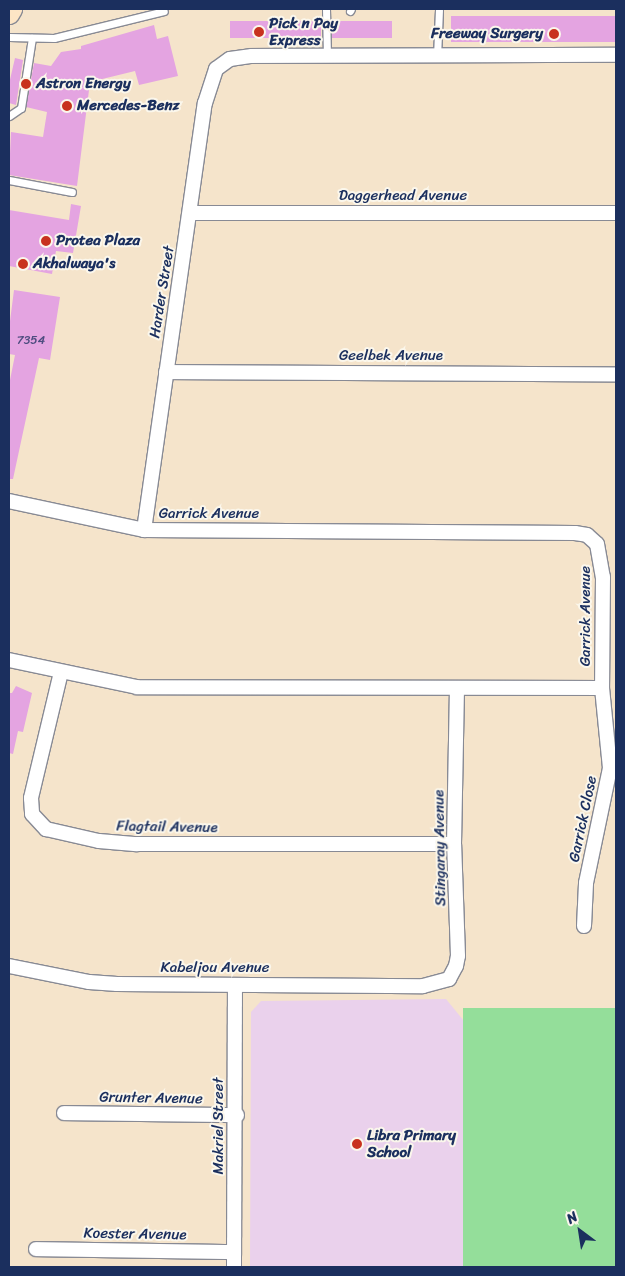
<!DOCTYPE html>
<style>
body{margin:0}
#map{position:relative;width:625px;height:1276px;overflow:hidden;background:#f5e4cb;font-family:Sriracha,sans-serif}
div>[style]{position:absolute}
.built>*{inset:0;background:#ead1ec}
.green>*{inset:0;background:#94de9a;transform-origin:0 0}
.building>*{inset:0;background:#e4a4e1;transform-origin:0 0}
.roads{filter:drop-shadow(1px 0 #888a94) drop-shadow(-1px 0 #888a94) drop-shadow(0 1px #888a94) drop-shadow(0 -1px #888a94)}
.service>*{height:7px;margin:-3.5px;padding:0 3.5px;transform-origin:3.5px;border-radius:3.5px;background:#fff}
.minor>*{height:14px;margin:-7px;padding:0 7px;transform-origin:7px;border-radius:7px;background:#fff}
.secondary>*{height:19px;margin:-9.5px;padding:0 9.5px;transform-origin:9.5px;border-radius:9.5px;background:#fde5c5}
.dots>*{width:14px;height:14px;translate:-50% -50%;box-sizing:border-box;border:2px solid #fbf7ec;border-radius:50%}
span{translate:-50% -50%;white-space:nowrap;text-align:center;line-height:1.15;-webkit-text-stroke:4px #fbf7ec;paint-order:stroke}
.number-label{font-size:12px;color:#4d4c7f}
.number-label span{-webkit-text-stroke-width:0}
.poi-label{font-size:15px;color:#1b2f5e;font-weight:700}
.left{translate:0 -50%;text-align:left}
.right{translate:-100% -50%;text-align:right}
.street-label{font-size:15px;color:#1b2f5e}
.frame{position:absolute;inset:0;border:10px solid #1b2f5e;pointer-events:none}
.north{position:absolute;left:555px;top:1206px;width:50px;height:50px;-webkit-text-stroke:4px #fbf7ec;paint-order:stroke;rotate:329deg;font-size:14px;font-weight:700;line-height:20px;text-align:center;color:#1b2f5e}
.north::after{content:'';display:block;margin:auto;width:18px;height:22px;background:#1b2f5e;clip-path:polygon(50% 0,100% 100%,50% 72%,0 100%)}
</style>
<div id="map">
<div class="built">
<div style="clip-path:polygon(446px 999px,464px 1021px,464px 1267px,250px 1267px,251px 1012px,261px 1001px)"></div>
</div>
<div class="green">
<div style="left:616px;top:1008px;width:259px;height:153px;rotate:90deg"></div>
</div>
<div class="building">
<div style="left:451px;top:16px;width:165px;height:26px"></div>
<div style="left:321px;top:21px;width:17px;height:91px;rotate:90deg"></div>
<div style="left:332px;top:21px;width:60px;height:17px"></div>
<div style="clip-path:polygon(154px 25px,157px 39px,168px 36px,178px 76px,139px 85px,135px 71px,90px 82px,77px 186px,9px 175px,11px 132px,43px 137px,47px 112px,26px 107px,34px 63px,51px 66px,61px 52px,81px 49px,81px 46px)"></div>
<div style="clip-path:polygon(15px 58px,23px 60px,16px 105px,9px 103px,9px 84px)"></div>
<div style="clip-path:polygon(71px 204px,81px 206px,73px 253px,56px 251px,52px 274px,9px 266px,9px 210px,69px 220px)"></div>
<div style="clip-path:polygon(14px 290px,60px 297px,50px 360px,39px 358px,13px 479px,9px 479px,9px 385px,15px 355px,9px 354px,9px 329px)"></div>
<div style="clip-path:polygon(16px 686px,32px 693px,23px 732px,18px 731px,13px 754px,9px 753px,9px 693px,12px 693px)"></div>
</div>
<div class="roads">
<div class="service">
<div style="left:326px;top:9px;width:47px;rotate:88.8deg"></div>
<div style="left:350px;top:11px;width:2px;rotate:-63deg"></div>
<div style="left:9px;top:37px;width:45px;rotate:1.3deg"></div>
<div style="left:54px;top:38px;width:113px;rotate:-13.8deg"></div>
<div style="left:437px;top:57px;width:47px;rotate:-87.6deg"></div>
<div style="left:9px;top:116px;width:14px;rotate:-34deg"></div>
<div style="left:21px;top:108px;width:71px;rotate:-81.1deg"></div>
<div style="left:9px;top:180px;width:64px;rotate:10.8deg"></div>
</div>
<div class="minor">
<div style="left:191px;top:213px;width:425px"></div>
<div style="left:166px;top:372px;width:450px;rotate:0.3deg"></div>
<div style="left:9px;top:501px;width:138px;rotate:12.1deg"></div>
<div style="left:144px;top:530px;width:431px;rotate:0.4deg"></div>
<div style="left:575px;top:533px;width:12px;rotate:9deg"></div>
<div style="left:587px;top:535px;width:13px;rotate:42deg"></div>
<div style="left:597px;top:544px;width:34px;rotate:80deg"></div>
<div style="left:603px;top:577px;width:111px;rotate:90.5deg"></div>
<div style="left:602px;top:688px;width:465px;rotate:-179.9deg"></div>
<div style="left:137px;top:687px;width:131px;rotate:-168.1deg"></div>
<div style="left:144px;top:530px;width:431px;rotate:-81.9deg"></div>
<div style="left:205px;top:103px;width:36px;rotate:-72deg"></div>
<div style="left:216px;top:69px;width:17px;rotate:-36deg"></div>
<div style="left:230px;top:59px;width:22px;rotate:-8deg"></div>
<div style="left:252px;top:56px;width:364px;rotate:-0.2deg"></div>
<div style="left:61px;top:672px;width:130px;rotate:103.4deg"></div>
<div style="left:31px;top:798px;width:16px;rotate:86deg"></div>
<div style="left:32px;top:814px;width:21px;rotate:47deg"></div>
<div style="left:46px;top:829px;width:54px;rotate:12.8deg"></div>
<div style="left:99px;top:841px;width:38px;rotate:5deg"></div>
<div style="left:137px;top:844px;width:317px"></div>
<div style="left:584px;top:926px;width:43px;rotate:-87.3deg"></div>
<div style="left:586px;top:883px;width:117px;rotate:-78.2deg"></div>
<div style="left:610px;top:768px;width:80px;rotate:-95.7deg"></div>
<div style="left:9px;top:966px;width:82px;rotate:11.3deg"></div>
<div style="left:89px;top:982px;width:28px;rotate:4deg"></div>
<div style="left:117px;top:984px;width:306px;rotate:0.4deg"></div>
<div style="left:423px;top:986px;width:27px;rotate:-15deg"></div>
<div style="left:449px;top:979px;width:15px;rotate:-62deg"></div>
<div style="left:456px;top:966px;width:10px;rotate:-79deg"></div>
<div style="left:458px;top:956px;width:112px;rotate:-92deg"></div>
<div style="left:454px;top:844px;width:156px;rotate:-88.9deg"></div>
<div style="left:64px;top:1113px;width:173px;rotate:0.7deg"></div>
<div style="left:36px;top:1249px;width:198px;rotate:0.9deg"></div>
<div style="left:234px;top:1267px;width:282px;rotate:-89.8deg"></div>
</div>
<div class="secondary">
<div style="left:9px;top:14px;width:6px;rotate:-59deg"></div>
</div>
</div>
<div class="dots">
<div style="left:259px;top:32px;background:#c8321e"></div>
<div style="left:554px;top:34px;background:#c8321e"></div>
<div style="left:26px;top:84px;background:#c8321e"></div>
<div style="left:67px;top:106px;background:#c8321e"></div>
<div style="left:46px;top:241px;background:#c8321e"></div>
<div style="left:23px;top:264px;background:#c8321e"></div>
<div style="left:357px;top:1144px;background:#c8321e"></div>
</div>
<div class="number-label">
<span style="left:31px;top:341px">7354</span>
</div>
<div class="poi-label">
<span class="left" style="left:269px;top:32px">Pick n Pay<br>Express</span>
<span class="right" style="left:543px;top:34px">Freeway Surgery</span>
<span class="left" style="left:36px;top:84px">Astron Energy</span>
<span class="left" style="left:77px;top:106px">Mercedes-Benz</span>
<span class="left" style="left:56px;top:241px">Protea Plaza</span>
<span class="left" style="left:33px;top:264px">Akhalwaya's</span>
<span class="left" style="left:367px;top:1144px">Libra Primary<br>School</span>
</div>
<div class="street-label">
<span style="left:403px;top:196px">Daggerhead Avenue</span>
<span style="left:162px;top:292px;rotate:-81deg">Harder Street</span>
<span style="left:391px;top:356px">Geelbek Avenue</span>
<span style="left:209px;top:514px">Garrick Avenue</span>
<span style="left:586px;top:616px;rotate:-90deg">Garrick Avenue</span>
<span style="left:583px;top:819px;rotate:-78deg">Garrick Close</span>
<span style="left:167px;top:827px;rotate:1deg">Flagtail Avenue</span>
<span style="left:440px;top:848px;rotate:-91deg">Stingaray Avenue</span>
<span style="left:215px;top:968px">Kabeljou Avenue</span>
<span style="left:151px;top:1098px;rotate:1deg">Grunter Avenue</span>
<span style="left:219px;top:1126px;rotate:-90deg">Makriel Street</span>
<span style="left:135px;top:1234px;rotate:1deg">Koester Avenue</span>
</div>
<div class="frame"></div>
<div class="north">N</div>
</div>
